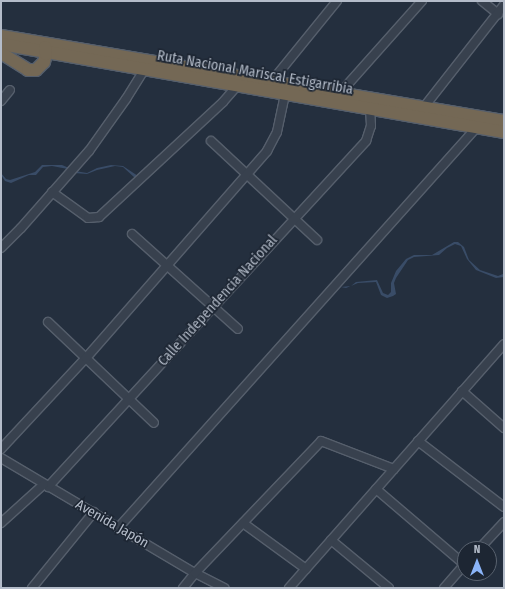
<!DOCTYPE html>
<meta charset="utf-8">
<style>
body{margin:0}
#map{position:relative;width:505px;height:589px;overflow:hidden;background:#242f3e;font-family:"Fira Sans Condensed",sans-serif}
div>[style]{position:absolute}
.water>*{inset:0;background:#394c67}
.roads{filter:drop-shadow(1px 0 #565f6c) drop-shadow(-1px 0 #565f6c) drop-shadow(0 1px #565f6c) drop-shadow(0 -1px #565f6c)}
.minor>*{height:8px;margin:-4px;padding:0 4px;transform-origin:4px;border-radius:4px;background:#38414e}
.highway>*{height:12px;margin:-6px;padding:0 6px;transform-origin:6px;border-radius:6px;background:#746855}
span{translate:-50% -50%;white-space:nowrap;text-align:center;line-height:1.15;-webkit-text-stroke:3.5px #1d2633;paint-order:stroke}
.street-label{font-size:14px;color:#b4bcc9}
.frame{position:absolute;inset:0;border:2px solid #b4bcc9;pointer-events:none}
.north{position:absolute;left:457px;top:541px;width:40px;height:40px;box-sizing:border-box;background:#1d2633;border:1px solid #59626f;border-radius:50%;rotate:0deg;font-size:11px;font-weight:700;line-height:16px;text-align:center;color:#b4bcc9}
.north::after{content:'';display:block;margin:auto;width:14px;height:18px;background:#8ab4f8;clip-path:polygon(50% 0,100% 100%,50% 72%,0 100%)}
</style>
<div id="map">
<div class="water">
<div style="clip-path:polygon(42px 165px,62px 165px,69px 168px,68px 169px,52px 166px,43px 167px,36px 175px,29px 175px,11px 183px,5px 181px,1px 175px,1px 173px,6px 179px,10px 180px,35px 172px)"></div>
<div style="clip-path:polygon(111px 165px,123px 166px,138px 176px,135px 178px,123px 167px,115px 166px,97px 170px,87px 174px,74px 173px,75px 171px,87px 173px,97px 168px)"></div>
<div style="clip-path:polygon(454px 242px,458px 242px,464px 247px,469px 260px,480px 270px,498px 276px,503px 274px,504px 266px,504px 277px,496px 278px,476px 270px,467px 259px,461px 246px,455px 244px,447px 248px,439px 255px,414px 257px,408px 260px,396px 278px,394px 283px,396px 294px,393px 296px,387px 298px,381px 295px,376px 282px,358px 283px,346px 288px,341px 287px,351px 286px,356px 282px,377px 280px,383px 293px,388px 295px,391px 292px,391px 283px,396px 271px,406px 259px,414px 255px,432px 255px)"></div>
</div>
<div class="roads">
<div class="minor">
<div style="left:482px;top:1px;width:21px;rotate:39deg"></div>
<div style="left:272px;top:81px;width:103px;rotate:-50.9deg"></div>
<div style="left:340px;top:93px;width:123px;rotate:-48.3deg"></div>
<div style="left:1px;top:101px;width:14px;rotate:-51deg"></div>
<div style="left:424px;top:107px;width:130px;rotate:-51.9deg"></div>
<div style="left:211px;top:141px;width:145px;rotate:43deg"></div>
<div style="left:52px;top:192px;width:44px;rotate:35.8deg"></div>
<div style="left:88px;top:218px;width:11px;rotate:-5deg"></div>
<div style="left:99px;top:217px;width:169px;rotate:-42.8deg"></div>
<div style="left:223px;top:102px;width:23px;rotate:-49deg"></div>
<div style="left:132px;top:234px;width:142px;rotate:41.9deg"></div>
<div style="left:1px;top:248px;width:28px;rotate:-45deg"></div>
<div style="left:21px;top:228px;width:103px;rotate:-48.6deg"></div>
<div style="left:89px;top:151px;width:64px;rotate:-54.6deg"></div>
<div style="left:126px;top:99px;width:36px;rotate:-58deg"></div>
<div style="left:48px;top:322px;width:146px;rotate:43.6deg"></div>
<div style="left:462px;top:391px;width:56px;rotate:41.4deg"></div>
<div style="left:418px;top:441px;width:108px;rotate:37.5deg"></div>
<div style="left:1px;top:449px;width:125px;rotate:-47deg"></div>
<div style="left:86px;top:358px;width:275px;rotate:-48.8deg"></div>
<div style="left:267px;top:151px;width:21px;rotate:-62deg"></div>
<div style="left:277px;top:132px;width:40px;rotate:-78deg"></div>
<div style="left:1px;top:458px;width:226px;rotate:30.7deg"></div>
<div style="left:195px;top:573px;width:33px;rotate:27deg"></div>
<div style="left:48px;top:487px;width:470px;rotate:-47.4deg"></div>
<div style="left:366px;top:141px;width:16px;rotate:-72deg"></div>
<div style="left:371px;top:126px;width:18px;rotate:-93deg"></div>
<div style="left:376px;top:489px;width:117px;rotate:40.5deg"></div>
<div style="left:1px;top:523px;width:57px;rotate:-42.1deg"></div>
<div style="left:243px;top:523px;width:78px;rotate:36.1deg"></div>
<div style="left:119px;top:527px;width:537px;rotate:-48.17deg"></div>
<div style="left:331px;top:540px;width:75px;rotate:39.6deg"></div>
<div style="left:479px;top:549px;width:37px;rotate:-47deg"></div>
<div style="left:32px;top:588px;width:98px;rotate:-50.8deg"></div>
<div style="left:183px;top:588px;width:19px;rotate:-51deg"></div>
<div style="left:195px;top:573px;width:182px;rotate:-46.3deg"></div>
<div style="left:321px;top:441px;width:78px;rotate:21deg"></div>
<div style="left:289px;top:588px;width:325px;rotate:-48.6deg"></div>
<div style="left:444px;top:588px;width:32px;rotate:-49deg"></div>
</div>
<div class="highway">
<div style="left:1px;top:36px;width:510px;rotate:9.59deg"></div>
<div style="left:1px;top:44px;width:511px;rotate:9.92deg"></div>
<div style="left:1px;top:53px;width:32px;rotate:32deg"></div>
<div style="left:28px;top:70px;width:8px"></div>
<div style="left:36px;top:70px;width:11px;rotate:-45deg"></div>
<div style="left:44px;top:62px;width:8px;rotate:-76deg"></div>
<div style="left:46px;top:54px;width:7px;rotate:-98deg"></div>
</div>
</div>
<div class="street-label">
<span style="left:255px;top:73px;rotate:10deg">Ruta Nacional Mariscal Estigarribia</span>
<span style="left:218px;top:301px;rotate:-48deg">Calle Independencia Nacional</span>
<span style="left:112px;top:524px;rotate:30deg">Avenida Japón</span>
</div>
<div class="frame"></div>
<div class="north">N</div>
</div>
